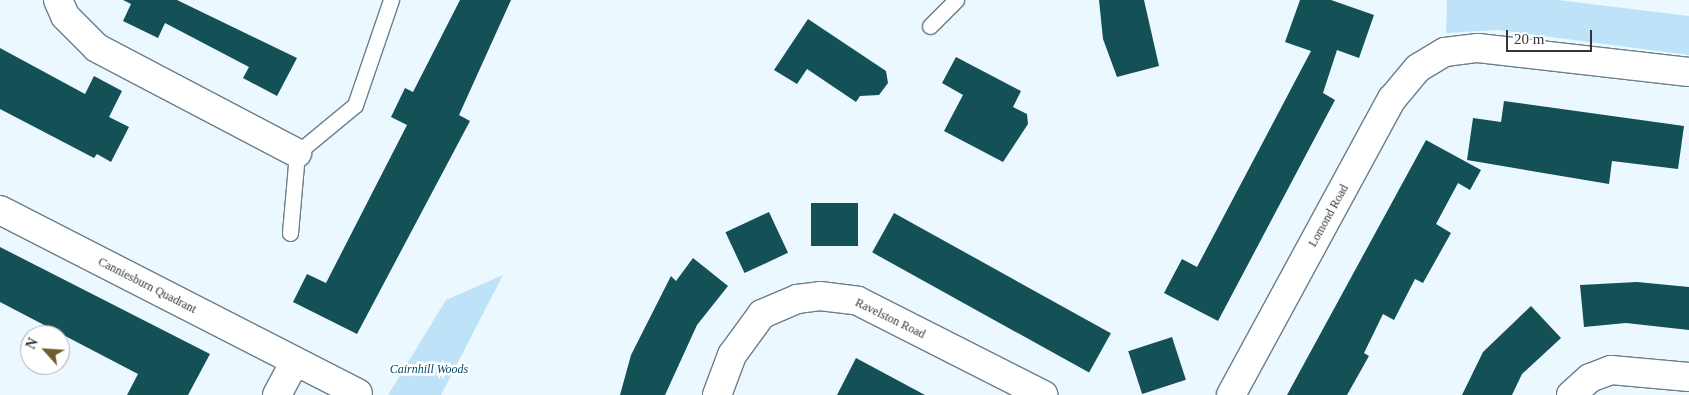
<!DOCTYPE html>
<style>
body{margin:0}
#map{position:relative;width:1689px;height:395px;overflow:hidden;background:#ebf8ff;font-family:Georgia,serif}
div>[style]{position:absolute}
.green>*{inset:0;background:#bee3f8}
.building>*{inset:0;background:#145157;transform-origin:0 0}
.roads{filter:drop-shadow(1px 0 #6c7e89) drop-shadow(-1px 0 #6c7e89) drop-shadow(0 1px #6c7e89) drop-shadow(0 -1px #6c7e89)}
.lane>*{height:15px;margin:-7.5px;padding:0 7.5px;transform-origin:7.5px;border-radius:7.5px;background:#fff}
.street>*{height:28px;margin:-14px;padding:0 14px;transform-origin:14px;border-radius:14px;background:#fff}
span{translate:-50% -50%;white-space:nowrap;text-align:center;line-height:1.15;-webkit-text-stroke:5px #fff;paint-order:stroke}
.street-label{font-size:12px;color:#2f373c}
.park-label{font-size:12px;color:#004764;font-style:italic}
.north{position:absolute;left:20px;top:325px;width:50px;height:50px;box-sizing:border-box;background:#fff;border:1px solid #acafb1;border-radius:50%;rotate:296deg;font-size:14px;font-weight:700;line-height:20px;text-align:center;color:#2f373c}
.north::after{content:'';display:block;margin:auto;width:18px;height:22px;background:#705d2c;clip-path:polygon(50% 0,100% 100%,50% 72%,0 100%)}
.scale{position:absolute;left:1506px;top:30px;width:86px;height:22px;box-sizing:border-box;border:2px solid #2f373c;border-top:0;padding-left:6px;font-size:15px;line-height:18px;white-space:nowrap;color:#2f373c;-webkit-text-stroke:4px #fff;paint-order:stroke}
</style>
<div id="map">
<div class="green">
<div style="clip-path:polygon(1447px 0,1558px 0,1689px 16px,1689px 55px,1498px 30px,1446px 33px)"></div>
<div style="clip-path:polygon(503px 275px,441px 395px,388px 395px,446px 300px)"></div>
</div>
<div class="building">
<div style="clip-path:polygon(123px 0,177px 0,297px 58px,277px 96px,243px 78px,249px 67px,165px 23px,158px 38px,123px 21px,131px 4px)"></div>
<div style="clip-path:polygon(460px 0,511px 0,459px 115px,470px 121px,357px 334px,293px 302px,307px 274px,326px 283px,407px 125px,391px 117px,405px 88px,413px 92px)"></div>
<div style="clip-path:polygon(1099px 0,1144px 0,1159px 66px,1117px 77px,1103px 39px)"></div>
<div style="clip-path:polygon(1300px 0,1331px 0,1374px 15px,1359px 58px,1337px 50px,1323px 93px,1335px 100px,1218px 321px,1164px 293px,1182px 259px,1197px 267px,1311px 51px,1285px 42px)"></div>
<div style="clip-path:polygon(808px 19px,886px 71px,888px 83px,879px 95px,860px 96px,856px 102px,807px 69px,797px 84px,774px 70px)"></div>
<div style="clip-path:polygon(0 48px,85px 94px,94px 76px,122px 91px,109px 117px,129px 127px,111px 162px,97px 154px,94px 158px,0 109px)"></div>
<div style="clip-path:polygon(956px 57px,1021px 91px,1013px 107px,1027px 114px,1028px 124px,1003px 162px,944px 131px,963px 95px,942px 83px)"></div>
<div style="clip-path:polygon(1504px 101px,1684px 126px,1678px 169px,1612px 161px,1609px 184px,1467px 160px,1473px 118px,1501px 122px)"></div>
<div style="clip-path:polygon(1426px 140px,1481px 170px,1470px 190px,1458px 183px,1436px 224px,1451px 233px,1423px 283px,1415px 279px,1394px 320px,1383px 314px,1364px 353px,1369px 356px,1347px 395px,1287px 395px)"></div>
<div style="left:811px;top:203px;width:47px;height:43px"></div>
<div style="left:769px;top:212px;width:45px;height:48px;rotate:65deg"></div>
<div style="left:894px;top:213px;width:248px;height:45px;rotate:29deg"></div>
<div style="clip-path:polygon(0 247px,210px 354px,188px 395px,127px 395px,138px 374px,0 302px)"></div>
<div style="clip-path:polygon(693px 258px,728px 286px,697px 325px,665px 395px,620px 395px,631px 355px,671px 276px,676px 281px)"></div>
<div style="clip-path:polygon(1637px 282px,1689px 287px,1689px 330px,1626px 323px,1584px 327px,1580px 285px)"></div>
<div style="clip-path:polygon(1531px 306px,1561px 338px,1522px 374px,1512px 395px,1462px 395px,1483px 352px)"></div>
<div style="left:1172px;top:337px;width:45px;height:46px;rotate:72deg"></div>
<div style="clip-path:polygon(856px 358px,925px 395px,837px 395px)"></div>
</div>
<div class="roads">
<div class="lane">
<div style="left:930px;top:26px;width:37px;rotate:-45deg"></div>
<div style="left:290px;top:233px;width:80px;rotate:-85deg"></div>
<div style="left:297px;top:153px;width:75px;rotate:-39.6deg"></div>
<div style="left:355px;top:105px;width:111px;rotate:-71.1deg"></div>
</div>
<div class="street">
<div style="left:58px;top:0;width:17px;rotate:66deg"></div>
<div style="left:65px;top:16px;width:45px;rotate:45deg"></div>
<div style="left:97px;top:48px;width:226px;rotate:27.7deg"></div>
<div style="left:0;top:210px;width:402px;rotate:27.1deg"></div>
<div style="left:277px;top:395px;width:38px;rotate:-62deg"></div>
<div style="left:717px;top:395px;width:43px;rotate:-69.4deg"></div>
<div style="left:732px;top:355px;width:51px;rotate:-53.8deg"></div>
<div style="left:762px;top:314px;width:38px;rotate:-23deg"></div>
<div style="left:797px;top:299px;width:23px;rotate:-7deg"></div>
<div style="left:820px;top:296px;width:38px;rotate:7deg"></div>
<div style="left:858px;top:301px;width:208px;rotate:26.9deg"></div>
<div style="left:1231px;top:395px;width:337px;rotate:-61.5deg"></div>
<div style="left:1392px;top:99px;width:40px;rotate:-50deg"></div>
<div style="left:1418px;top:68px;width:31px;rotate:-31deg"></div>
<div style="left:1445px;top:52px;width:33px;rotate:-7deg"></div>
<div style="left:1478px;top:48px;width:212px;rotate:6.5deg"></div>
<div style="left:1571px;top:395px;width:25px;rotate:-42deg"></div>
<div style="left:1590px;top:378px;width:22px;rotate:-21deg"></div>
<div style="left:1611px;top:370px;width:78px;rotate:5.1deg"></div>
</div>
</div>
<div class="street-label">
<span style="left:1329px;top:216px;rotate:-61deg">Lomond Road</span>
<span style="left:147px;top:286px;rotate:27deg">Canniesburn Quadrant</span>
<span style="left:890px;top:319px;rotate:26deg">Ravelston Road</span>
</div>
<div class="park-label">
<span style="left:429px;top:370px">Cairnhill Woods</span>
</div>
<div class="north">N</div>
<div class="scale">20 m</div>
</div>
